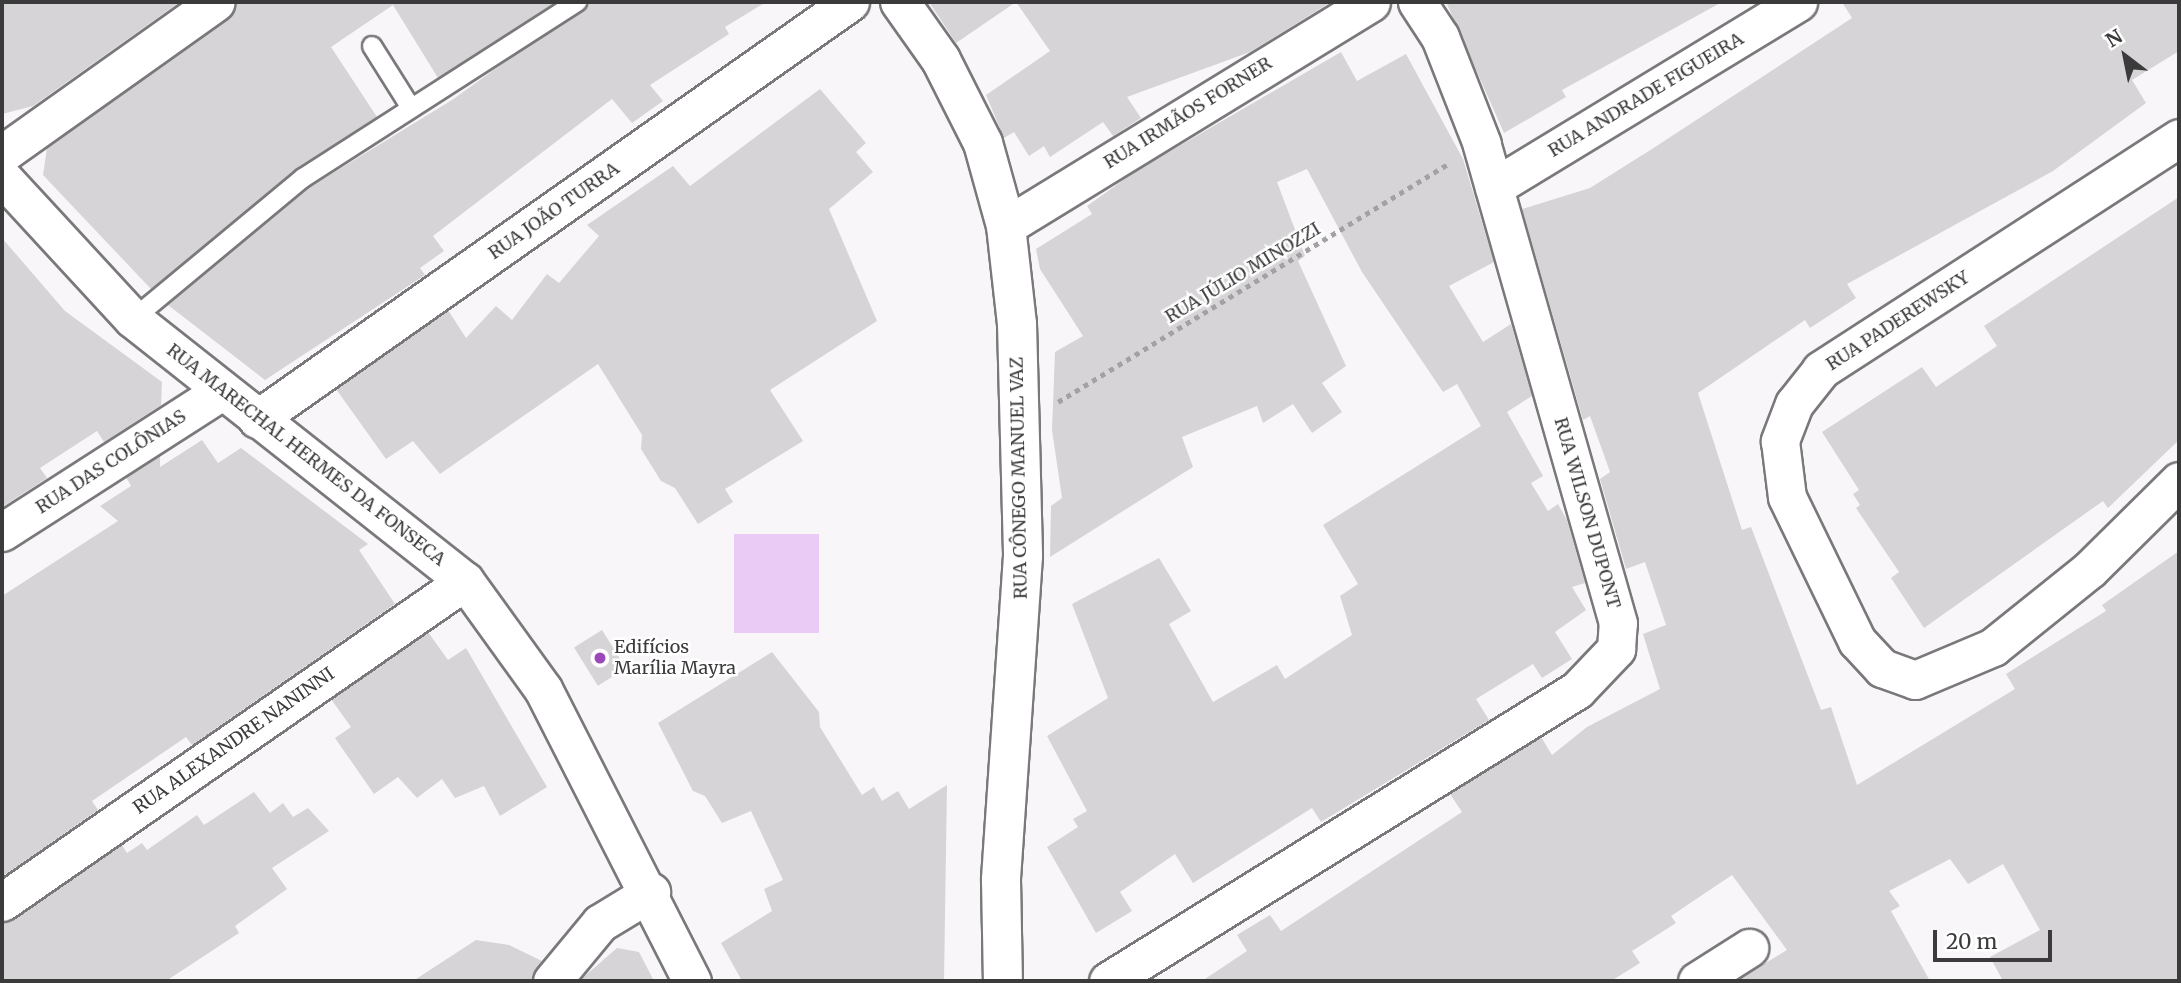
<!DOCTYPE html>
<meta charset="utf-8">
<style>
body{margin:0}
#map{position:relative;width:2181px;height:983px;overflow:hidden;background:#f8f6f9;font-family:Merriweather,serif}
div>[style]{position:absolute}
.green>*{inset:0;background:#e9cbf6;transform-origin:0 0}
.building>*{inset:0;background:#d6d4d7;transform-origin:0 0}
.path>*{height:4.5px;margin-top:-2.25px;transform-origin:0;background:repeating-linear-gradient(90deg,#a3a1a3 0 5px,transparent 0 10px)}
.roads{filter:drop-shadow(2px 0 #7a787b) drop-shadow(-2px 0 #7a787b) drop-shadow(0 2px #7a787b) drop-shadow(0 -2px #7a787b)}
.service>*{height:18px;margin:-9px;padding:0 9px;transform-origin:9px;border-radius:9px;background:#fff}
.minor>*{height:37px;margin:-18.5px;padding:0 18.5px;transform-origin:18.5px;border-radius:18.5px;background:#fff}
.tertiary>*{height:38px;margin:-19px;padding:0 19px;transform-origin:19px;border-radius:19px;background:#fff}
.dots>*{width:19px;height:19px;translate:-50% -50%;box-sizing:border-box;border:4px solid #fff;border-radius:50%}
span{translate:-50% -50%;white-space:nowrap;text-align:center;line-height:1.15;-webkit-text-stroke:5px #fff;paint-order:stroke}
.street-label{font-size:18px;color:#3c3b3c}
.poi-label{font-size:18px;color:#3c3b3c}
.left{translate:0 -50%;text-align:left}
.frame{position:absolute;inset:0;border:4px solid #3c3b3c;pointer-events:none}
.north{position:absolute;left:2090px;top:21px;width:70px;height:70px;-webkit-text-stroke:5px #fff;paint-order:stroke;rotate:328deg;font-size:19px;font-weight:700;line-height:28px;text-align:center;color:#3c3b3c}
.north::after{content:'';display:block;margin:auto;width:24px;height:32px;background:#3c3b3c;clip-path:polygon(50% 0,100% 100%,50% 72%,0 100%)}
.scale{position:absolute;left:1933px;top:930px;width:119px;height:32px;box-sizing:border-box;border:4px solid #3c3b3c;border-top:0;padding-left:9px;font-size:21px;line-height:24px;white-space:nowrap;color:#3c3b3c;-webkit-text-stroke:5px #fff;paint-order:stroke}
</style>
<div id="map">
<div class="green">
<div style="left:734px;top:534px;width:85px;height:99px"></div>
</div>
<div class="building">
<div style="clip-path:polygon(2px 2px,180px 2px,33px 106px,2px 114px)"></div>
<div style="clip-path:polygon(237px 2px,556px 2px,438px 78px,393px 5px,331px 47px,377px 117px,296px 169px,151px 289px,43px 175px,47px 148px,228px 19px)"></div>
<div style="clip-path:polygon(588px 2px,766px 2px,725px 27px,729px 34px,650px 85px,663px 101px,632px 123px,612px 99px,433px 236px,444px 251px,420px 268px,425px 275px,265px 380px,168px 305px,310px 187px,452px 100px)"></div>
<div style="clip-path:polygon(929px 2px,1016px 2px,956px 43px)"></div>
<div style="clip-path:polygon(1016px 2px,1331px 2px,1250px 52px,1127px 97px,1141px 118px,1113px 136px,1103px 122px,1050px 157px,1044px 146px,1029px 156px,1014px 132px,1004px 138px,986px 95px,1050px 51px)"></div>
<div style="clip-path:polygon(1446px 2px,1722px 2px,1562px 90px,1566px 97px,1504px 133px)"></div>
<div style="clip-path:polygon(1842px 2px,2179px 2px,2179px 51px,2132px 80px,2146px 103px,2053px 171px,1847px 284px,1856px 298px,1810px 328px,1805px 320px,1698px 393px,1742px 530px,1751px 527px,1821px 710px,1831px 707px,1857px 785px,2015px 689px,2006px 674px,2106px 611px,2102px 605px,2179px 551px,2179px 981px,2003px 981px,1990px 957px,2040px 930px,2003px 864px,1968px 884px,1950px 859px,1889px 891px,1900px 906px,1891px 911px,1930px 981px,1736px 981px,1787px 950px,1732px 875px,1671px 916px,1676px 923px,1632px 951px,1640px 963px,1611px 981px,1202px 981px,1247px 951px,1237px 935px,1270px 915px,1281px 931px,1462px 812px,1450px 794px,1541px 737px,1552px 755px,1587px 727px,1660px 689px,1643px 634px,1666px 625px,1645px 562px,1626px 569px,1600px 479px,1610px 472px,1590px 416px,1583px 420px,1522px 209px,1590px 188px,1652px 149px,1852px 18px)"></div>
<div style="clip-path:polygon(1341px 52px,1357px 81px,1406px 54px,1463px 159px,1494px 262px,1449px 286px,1483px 342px,1511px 324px,1532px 396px,1507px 412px,1543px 476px,1531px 483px,1548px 511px,1558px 504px,1567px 520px,1585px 583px,1572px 587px,1586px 610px,1555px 632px,1572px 659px,1542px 678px,1533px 664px,1476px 699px,1489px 720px,1321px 822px,1312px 808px,1193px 883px,1175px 854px,1120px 892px,1132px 911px,1096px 933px,1047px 847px,1078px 827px,1073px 819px,1087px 811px,1047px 736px,1108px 698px,1072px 604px,1159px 558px,1191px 611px,1169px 624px,1213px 702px,1277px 665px,1285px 679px,1352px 635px,1340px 596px,1358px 584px,1323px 525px,1481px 426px,1457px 384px,1443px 392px,1362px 272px,1307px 169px,1277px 182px,1305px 256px,1298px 261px,1346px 366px,1322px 383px,1342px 412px,1312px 433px,1293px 404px,1263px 423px,1257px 406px,1182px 437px,1193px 467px,1050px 557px,1051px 506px,1062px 498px,1052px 430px,1055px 352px,1083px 336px,1040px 269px,1036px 249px,1092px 214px,1087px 206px,1136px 171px)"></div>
<div style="clip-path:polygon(820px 89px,866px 143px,856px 152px,873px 172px,829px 209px,877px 321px,770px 390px,803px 441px,725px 489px,733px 502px,698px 524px,675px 488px,661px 481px,641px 449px,642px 435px,598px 364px,440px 474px,413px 441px,386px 459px,336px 389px,448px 310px,466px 338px,496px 306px,512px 320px,547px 274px,559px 283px,599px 236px,587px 225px,673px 166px,690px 186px)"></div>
<div style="clip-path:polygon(2179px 197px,2179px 440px,2108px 508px,2103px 501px,1924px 628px,1891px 578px,1899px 572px,1856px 508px,1860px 505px,1853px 494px,1859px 490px,1822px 432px,1922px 367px,1936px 387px,1997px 346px,1984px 326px)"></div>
<div style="clip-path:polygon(2px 238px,65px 311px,162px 382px,161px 405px,104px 442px,97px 431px,40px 468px,47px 478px,2px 507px)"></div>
<div style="clip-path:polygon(202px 440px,218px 463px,241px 448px,368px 544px,359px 550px,395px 604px,192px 745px,186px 737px,92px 801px,98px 810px,2px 877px,2px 596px,118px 521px,100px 506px,131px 486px,126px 477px,160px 455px,160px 467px)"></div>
<div style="left:602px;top:630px;width:45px;height:33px;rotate:58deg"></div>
<div style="clip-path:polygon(428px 632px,448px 660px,466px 648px,547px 787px,500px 816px,484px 786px,455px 798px,442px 779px,417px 798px,398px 777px,374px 794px,335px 738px,351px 727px,331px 699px)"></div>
<div style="clip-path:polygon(772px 652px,819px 712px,820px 727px,862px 795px,874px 787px,882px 801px,898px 791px,909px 809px,947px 785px,944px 981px,742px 981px,721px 943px,772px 911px,764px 889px,783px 880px,751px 811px,722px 823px,705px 796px,693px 791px,658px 723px)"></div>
<div style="clip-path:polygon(254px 792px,270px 813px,283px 803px,293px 817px,308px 808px,329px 831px,272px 868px,287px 889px,235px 926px,239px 933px,166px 981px,2px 981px,2px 923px,122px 845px,127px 853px,142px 843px,147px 850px,197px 815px,204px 825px)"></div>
<div style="clip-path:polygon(476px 940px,509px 945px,542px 961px,532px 981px,413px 981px)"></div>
<div style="clip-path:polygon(617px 948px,639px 952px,654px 981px,579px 981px)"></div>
</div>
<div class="path">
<div style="left:1058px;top:402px;width:457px;rotate:-31.4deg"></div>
</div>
<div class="roads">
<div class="service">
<div style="left:372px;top:46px;width:73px;rotate:57.8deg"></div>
<div style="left:133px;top:319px;width:221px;rotate:-39.7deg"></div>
<div style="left:303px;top:178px;width:326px;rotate:-32.7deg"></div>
</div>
<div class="minor">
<div style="left:2179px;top:138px;width:427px;rotate:147.1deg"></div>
<div style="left:1821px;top:370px;width:43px;rotate:128.5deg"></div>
<div style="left:1794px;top:404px;width:40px;rotate:111deg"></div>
<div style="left:1780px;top:441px;width:56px;rotate:82.9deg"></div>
<div style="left:1787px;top:497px;width:160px;rotate:64.1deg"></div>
<div style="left:1857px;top:641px;width:37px;rotate:47deg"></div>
<div style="left:1882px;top:668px;width:35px;rotate:20deg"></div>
<div style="left:1915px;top:680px;width:85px;rotate:-22.9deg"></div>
<div style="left:1993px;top:647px;width:124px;rotate:-38.8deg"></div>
<div style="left:2090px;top:569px;width:125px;rotate:-44.7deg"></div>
<div style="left:2px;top:154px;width:262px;rotate:-35.4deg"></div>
<div style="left:2px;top:177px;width:193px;rotate:47.3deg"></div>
<div style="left:133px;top:319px;width:423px;rotate:38.3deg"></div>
<div style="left:465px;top:581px;width:133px;rotate:54.2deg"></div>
<div style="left:543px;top:689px;width:328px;rotate:63deg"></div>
<div style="left:1494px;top:187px;width:356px;rotate:-31.3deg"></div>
<div style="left:1006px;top:226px;width:428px;rotate:-31.5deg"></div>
<div style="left:257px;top:419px;width:725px;rotate:-35.12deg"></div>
<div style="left:2px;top:532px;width:259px;rotate:-32.7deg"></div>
<div style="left:2px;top:902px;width:563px;rotate:-34.73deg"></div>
<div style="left:552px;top:981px;width:75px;rotate:-50.4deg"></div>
<div style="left:600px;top:923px;width:60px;rotate:-31.3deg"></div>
<div style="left:1108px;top:981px;width:552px;rotate:-31.82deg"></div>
<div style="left:1577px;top:690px;width:57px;rotate:-46.4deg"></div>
<div style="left:1616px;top:649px;width:26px;rotate:-86deg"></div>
<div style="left:1618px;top:623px;width:498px;rotate:-105.9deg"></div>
<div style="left:1482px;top:144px;width:115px;rotate:-111.4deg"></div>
<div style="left:1440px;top:37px;width:42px;rotate:-123.3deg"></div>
<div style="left:1697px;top:981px;width:62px;rotate:-32.4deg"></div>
</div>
<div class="tertiary">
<div style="left:900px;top:2px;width:71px;rotate:54.7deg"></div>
<div style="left:941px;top:60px;width:93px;rotate:63.2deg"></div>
<div style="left:983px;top:143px;width:86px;rotate:74.5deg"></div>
<div style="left:1006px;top:226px;width:99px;rotate:83.6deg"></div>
<div style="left:1017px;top:324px;width:232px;rotate:88.5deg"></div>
<div style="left:1023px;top:556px;width:325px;rotate:93.9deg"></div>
<div style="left:1001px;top:880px;width:101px;rotate:88.9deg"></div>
</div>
</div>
<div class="dots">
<div style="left:600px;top:658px;background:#9b49b8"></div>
</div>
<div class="street-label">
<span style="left:1646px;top:95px;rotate:-31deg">RUA ANDRADE FIGUEIRA</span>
<span style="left:1188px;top:113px;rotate:-32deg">RUA IRMÃOS FORNER</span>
<span style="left:554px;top:211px;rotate:-35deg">RUA JOÃO TURRA</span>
<span style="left:1243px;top:273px;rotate:-31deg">RUA JÚLIO MINOZZI</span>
<span style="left:1898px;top:321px;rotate:-33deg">RUA PADEREWSKY</span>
<span style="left:306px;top:455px;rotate:38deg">RUA MARECHAL HERMES DA FONSECA</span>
<span style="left:111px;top:462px;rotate:-33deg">RUA DAS COLÔNIAS</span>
<span style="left:1019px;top:478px;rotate:-91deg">RUA CÔNEGO MANUEL VAZ</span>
<span style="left:1587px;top:513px;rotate:74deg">RUA WILSON DUPONT</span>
<span style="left:234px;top:741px;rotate:-35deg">RUA ALEXANDRE NANINNI</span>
</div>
<div class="poi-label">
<span class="left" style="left:614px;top:658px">Edifícios<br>Marília Mayra</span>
</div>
<div class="frame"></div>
<div class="north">N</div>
<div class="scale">20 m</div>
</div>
